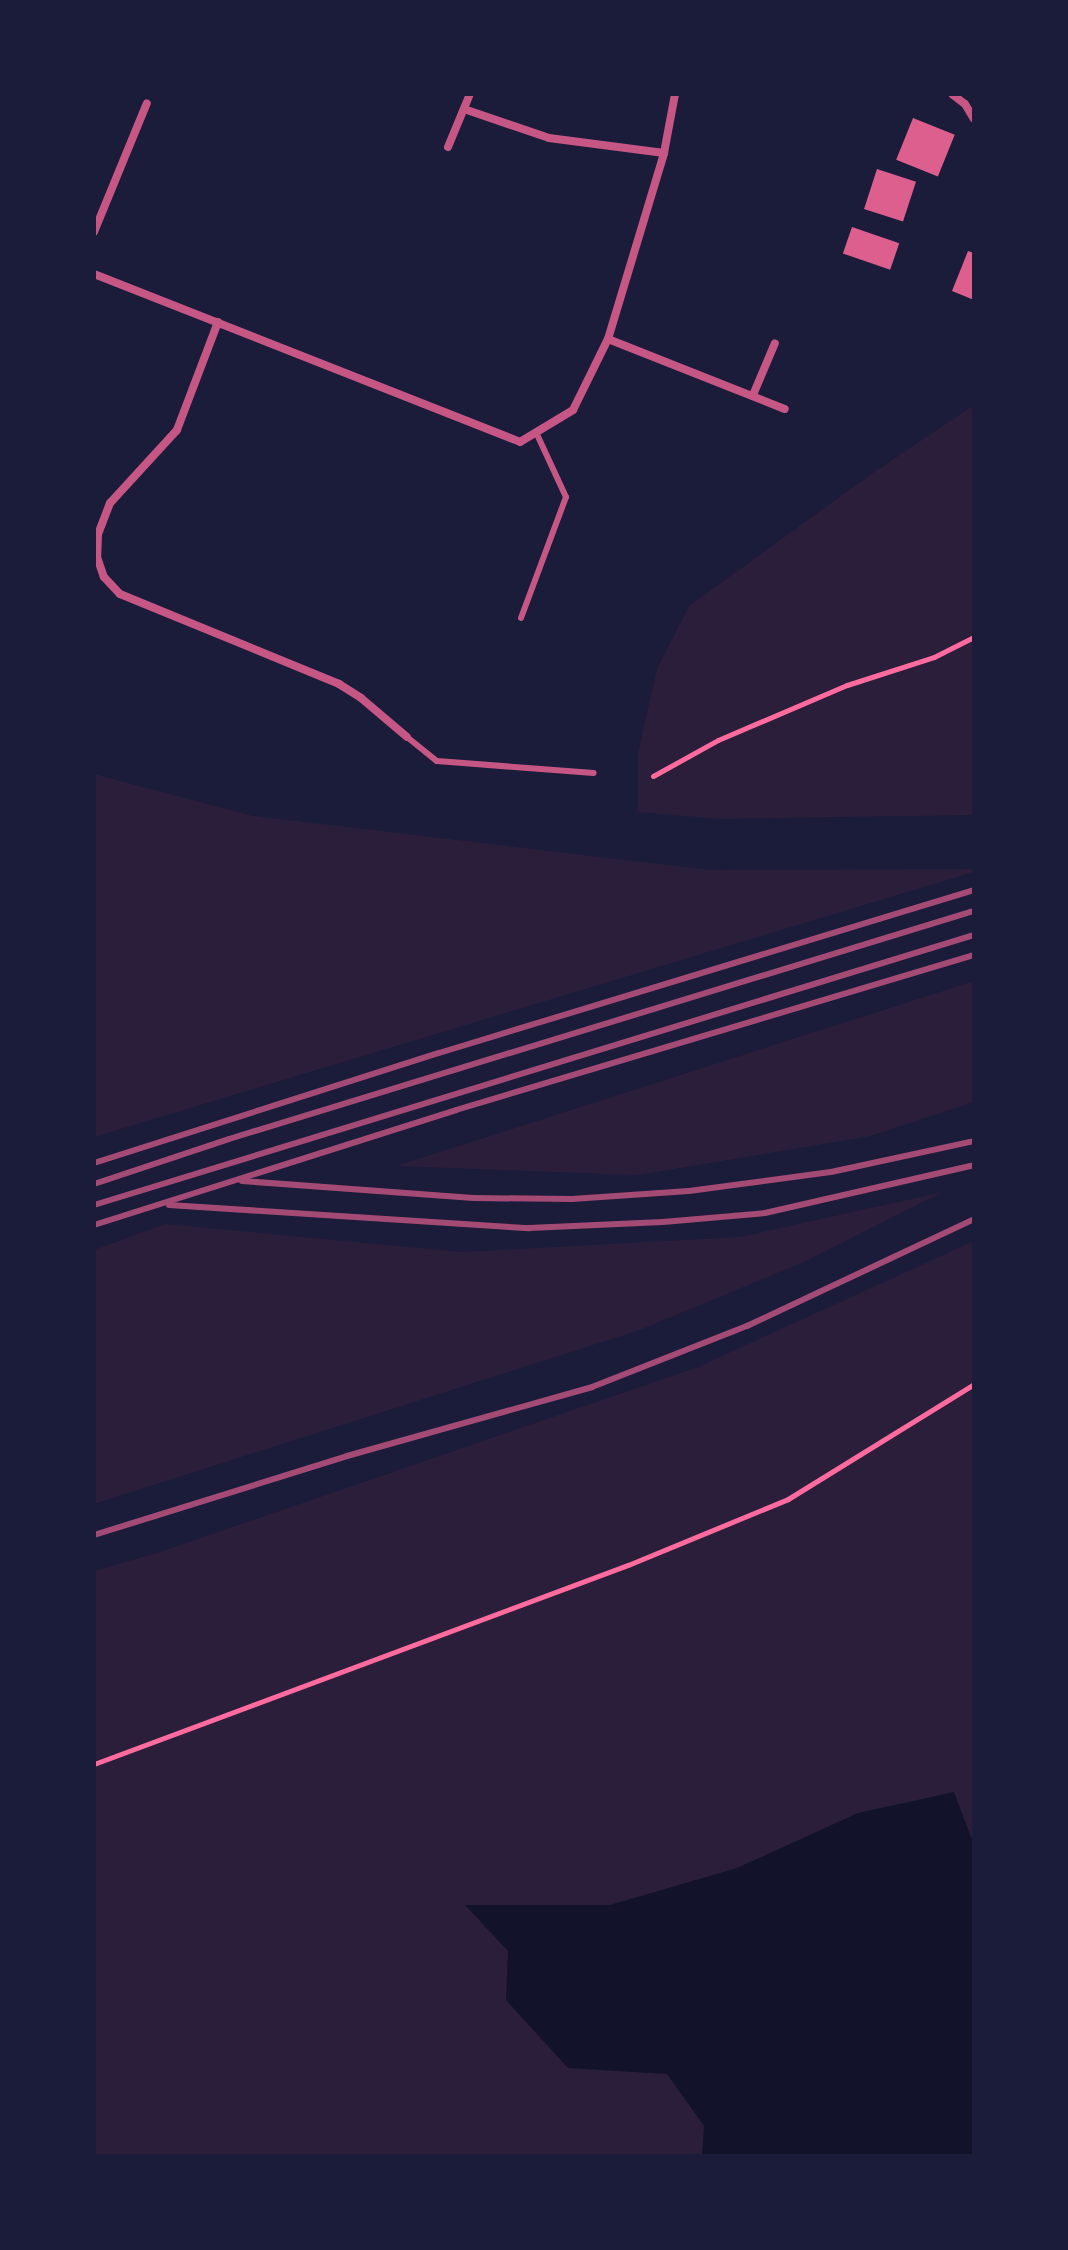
<!DOCTYPE html>
<style>
body{margin:0}
#map{position:relative;width:1068px;height:2250px;overflow:hidden;background:#1b1b3a;font-family:Poppins,sans-serif}
div>[style]{position:absolute}
.green>*{inset:0;background:#2a1e3b}
.water>*{inset:0;background:#12122b}
.building>*{inset:0;background:#dd5f8e;transform-origin:0 0}
.path>*{height:5px;margin:-2.5px;padding:0 2.5px;transform-origin:2.5px;border-radius:2.5px;background:#ff6b9d}
.service>*{height:6px;margin:-3px;padding:0 3px;transform-origin:3px;border-radius:3px;background:#c65784}
.minor>*{height:8px;margin:-4px;padding:0 4px;transform-origin:4px;border-radius:4px;background:#c65784}
.rail>*{height:6px;margin:-3px;padding:0 3px;transform-origin:3px;border-radius:3px;background:#a44b75}
span{translate:-50% -50%;white-space:nowrap;text-align:center;line-height:1.15;-webkit-text-stroke:6px #1b1b3a;paint-order:stroke}
.frame{position:absolute;inset:0;border:96px solid #1b1b3a;pointer-events:none}
</style>
<div id="map">
<div class="green">
<div style="clip-path:polygon(974px 405px,974px 815px,721px 819px,638px 812px,638px 753px,657px 669px,689px 606px,870px 475px)"></div>
<div style="clip-path:polygon(94px 774px,253px 816px,710px 870px,974px 869px,974px 872px,94px 1137px)"></div>
<div style="clip-path:polygon(974px 981px,974px 1102px,871px 1136px,638px 1175px,396px 1166px)"></div>
<div style="clip-path:polygon(943px 1192px,804px 1262px,640px 1330px,94px 1504px,94px 1250px,165px 1224px,462px 1252px,740px 1237px)"></div>
<div style="clip-path:polygon(974px 1241px,974px 2156px,94px 2156px,94px 1571px,157px 1553px,698px 1367px)"></div>
</div>
<div class="water">
<div style="clip-path:polygon(954px 1792px,974px 1845px,974px 2156px,702px 2156px,704px 2126px,667px 2074px,568px 2068px,506px 2000px,508px 1951px,465px 1905px,610px 1905px,737px 1868px,858px 1813px)"></div>
</div>
<div class="building">
<div style="left:913px;top:118px;width:45px;height:45px;rotate:22deg"></div>
<div style="left:877px;top:169px;width:41px;height:42px;rotate:18deg"></div>
<div style="left:852px;top:227px;width:50px;height:28px;rotate:19deg"></div>
<div style="clip-path:polygon(968px 251px,974px 253px,974px 300px,952px 291px)"></div>
</div>
<div class="path">
<div style="left:653px;top:776px;width:74px;rotate:-29deg"></div>
<div style="left:718px;top:740px;width:140px;rotate:-23.1deg"></div>
<div style="left:847px;top:685px;width:91px;rotate:-17.8deg"></div>
<div style="left:934px;top:657px;width:45px;rotate:-26.6deg"></div>
<div style="left:94px;top:1764px;width:570px;rotate:-20.44deg"></div>
<div style="left:628px;top:1565px;width:173px;rotate:-22.4deg"></div>
<div style="left:788px;top:1499px;width:219px;rotate:-31.7deg"></div>
</div>
<div class="service">
<div style="left:521px;top:618px;width:129px;rotate:-69.6deg"></div>
<div style="left:566px;top:497px;width:72px;rotate:-114.8deg"></div>
<div style="left:407px;top:737px;width:38px;rotate:39deg"></div>
<div style="left:437px;top:761px;width:157px;rotate:4.4deg"></div>
</div>
<div class="minor">
<div style="left:952px;top:94px;width:16px;rotate:38deg"></div>
<div style="left:965px;top:104px;width:17px;rotate:59deg"></div>
<div style="left:464px;top:109px;width:90px;rotate:18.8deg"></div>
<div style="left:549px;top:138px;width:116px;rotate:7.4deg"></div>
<div style="left:448px;top:147px;width:57px;rotate:-67.5deg"></div>
<div style="left:94px;top:232px;width:139px;rotate:-67.7deg"></div>
<div style="left:94px;top:274px;width:458px;rotate:21.5deg"></div>
<div style="left:520px;top:442px;width:62px;rotate:-31.1deg"></div>
<div style="left:573px;top:410px;width:79px;rotate:-63.8deg"></div>
<div style="left:608px;top:339px;width:194px;rotate:-73.2deg"></div>
<div style="left:664px;top:153px;width:60px;rotate:-79.4deg"></div>
<div style="left:218px;top:322px;width:116px;rotate:110.8deg"></div>
<div style="left:177px;top:430px;width:99px;rotate:132.5deg"></div>
<div style="left:110px;top:503px;width:33px;rotate:111deg"></div>
<div style="left:98px;top:534px;width:23px;rotate:92deg"></div>
<div style="left:97px;top:557px;width:21px;rotate:71deg"></div>
<div style="left:104px;top:577px;width:23px;rotate:47deg"></div>
<div style="left:120px;top:594px;width:237px;rotate:22.3deg"></div>
<div style="left:339px;top:684px;width:26px;rotate:32deg"></div>
<div style="left:361px;top:698px;width:60px;rotate:40.3deg"></div>
<div style="left:608px;top:339px;width:190px;rotate:21.6deg"></div>
<div style="left:753px;top:395px;width:56px;rotate:-67.1deg"></div>
</div>
<div class="rail">
<div style="left:94px;top:1163px;width:362px;rotate:-17.7deg"></div>
<div style="left:439px;top:1053px;width:559px;rotate:-16.94deg"></div>
<div style="left:242px;top:1181px;width:232px;rotate:4.2deg"></div>
<div style="left:473px;top:1198px;width:99px;rotate:0.6deg"></div>
<div style="left:572px;top:1199px;width:117px;rotate:-3.9deg"></div>
<div style="left:689px;top:1191px;width:143px;rotate:-7.6deg"></div>
<div style="left:831px;top:1172px;width:146px;rotate:-12.2deg"></div>
<div style="left:94px;top:1184px;width:142px;rotate:-18.4deg"></div>
<div style="left:229px;top:1139px;width:779px;rotate:-17.02deg"></div>
<div style="left:94px;top:1205px;width:920px;rotate:-17.06deg"></div>
<div style="left:169px;top:1205px;width:361px;rotate:3.7deg"></div>
<div style="left:529px;top:1228px;width:134px;rotate:-2.6deg"></div>
<div style="left:663px;top:1222px;width:102px;rotate:-5deg"></div>
<div style="left:765px;top:1213px;width:214px;rotate:-12.9deg"></div>
<div style="left:94px;top:1225px;width:380px;rotate:-17.6deg"></div>
<div style="left:456px;top:1110px;width:541px;rotate:-16.66deg"></div>
<div style="left:94px;top:1535px;width:265px;rotate:-17.3deg"></div>
<div style="left:347px;top:1456px;width:255px;rotate:-15.7deg"></div>
<div style="left:592px;top:1387px;width:167px;rotate:-21.5deg"></div>
<div style="left:747px;top:1326px;width:251px;rotate:-25.2deg"></div>
</div>
<div class="frame"></div>
</div>
